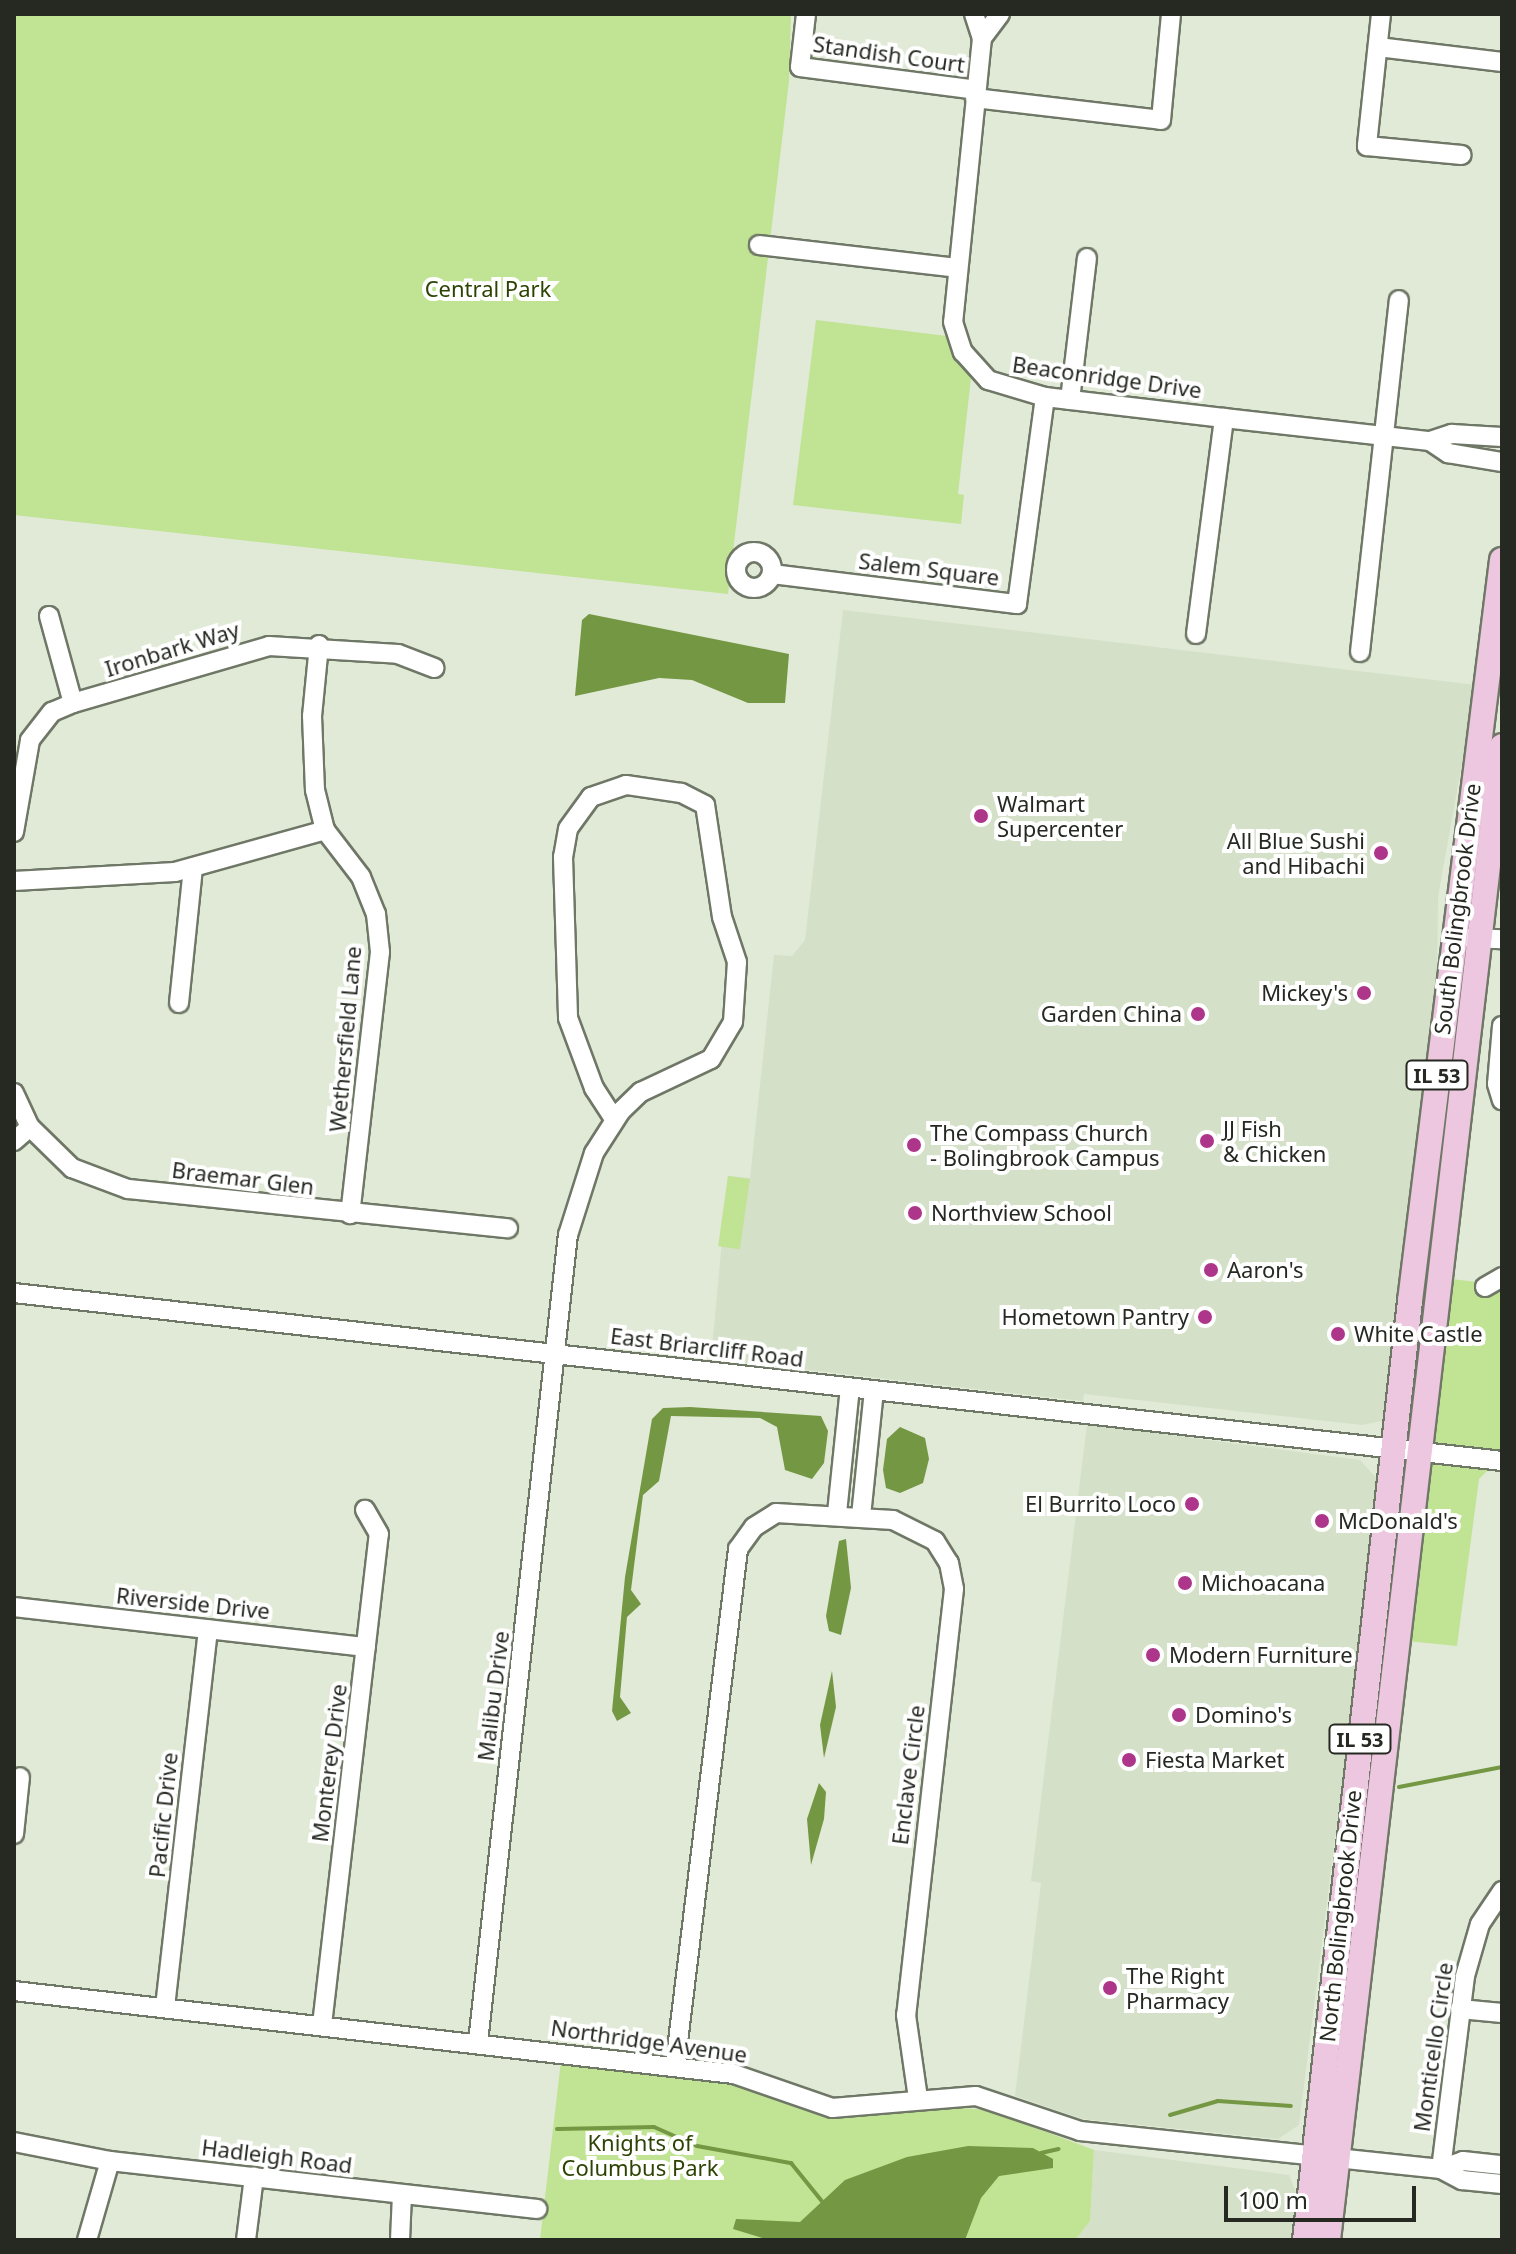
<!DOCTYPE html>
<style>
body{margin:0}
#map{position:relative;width:1516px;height:2254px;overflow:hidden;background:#e1ead7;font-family:"Noto Sans",sans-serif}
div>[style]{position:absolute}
.built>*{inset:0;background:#d4e0c7}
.green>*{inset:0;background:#c0e394;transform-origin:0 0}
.water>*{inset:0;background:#749743}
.stream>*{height:4px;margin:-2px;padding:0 2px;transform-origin:2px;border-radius:2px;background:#749743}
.roads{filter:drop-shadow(2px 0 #6f7766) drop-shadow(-2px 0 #6f7766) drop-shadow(0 2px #6f7766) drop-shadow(0 -2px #6f7766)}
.minor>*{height:18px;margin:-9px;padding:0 9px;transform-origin:9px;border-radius:9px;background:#fff}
.minor>.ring{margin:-9px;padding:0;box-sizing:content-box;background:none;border:18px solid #fff;border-radius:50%}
.major>*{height:24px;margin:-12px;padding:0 12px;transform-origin:12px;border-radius:12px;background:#edc6df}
.dots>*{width:22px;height:22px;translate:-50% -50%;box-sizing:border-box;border:4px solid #fff;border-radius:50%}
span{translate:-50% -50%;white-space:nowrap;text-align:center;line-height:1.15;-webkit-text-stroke:8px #fff;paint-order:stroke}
.shield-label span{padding:2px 6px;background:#fff;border:2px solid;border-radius:6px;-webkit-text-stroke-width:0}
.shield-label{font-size:20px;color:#262922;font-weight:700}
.street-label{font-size:22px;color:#262922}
.park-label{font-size:22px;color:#2d4303}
.poi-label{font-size:22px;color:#262922}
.left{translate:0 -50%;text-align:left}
.right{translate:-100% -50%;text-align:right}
.frame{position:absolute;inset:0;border:16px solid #262922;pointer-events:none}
.scale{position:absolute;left:1224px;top:2186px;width:192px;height:36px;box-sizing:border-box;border:4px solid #262922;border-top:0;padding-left:10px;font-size:24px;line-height:28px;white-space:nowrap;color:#262922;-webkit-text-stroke:6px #fff;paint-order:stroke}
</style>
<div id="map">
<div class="built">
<i style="clip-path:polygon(843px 610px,1476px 685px,1438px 897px,1437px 984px,1389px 1409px,1381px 1421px,1362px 1425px,1084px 1394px,1083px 1401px,711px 1359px,728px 1176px,750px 1178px,774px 955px,792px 956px,805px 940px)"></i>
<i style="clip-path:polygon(1087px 1424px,1360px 1460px,1380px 1482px,1299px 2125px,1278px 2139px,1083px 2119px,1015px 2096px,1041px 1883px,1031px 1881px)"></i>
<i style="clip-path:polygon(1094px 2150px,1289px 2175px,1298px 2197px,1293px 2240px,1075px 2240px,1090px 2221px)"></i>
</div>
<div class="green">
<i style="clip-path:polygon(14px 14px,791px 14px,789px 81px,728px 594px,14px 515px)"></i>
<i style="clip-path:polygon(816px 320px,947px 336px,971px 378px,958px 494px,964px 495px,961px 524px,793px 505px)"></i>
<i style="left:728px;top:1176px;width:22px;height:71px;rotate:8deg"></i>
<i style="clip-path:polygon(1452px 1279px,1502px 1285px,1502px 1456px,1479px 1479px,1457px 1646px,1407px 1641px)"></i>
<i style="clip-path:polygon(561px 2061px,740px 2084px,837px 2116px,922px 2105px,988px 2110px,1094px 2150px,1090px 2221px,1075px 2240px,540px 2240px)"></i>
</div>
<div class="water">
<i style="clip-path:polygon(589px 614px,789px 654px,785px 703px,748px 703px,692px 680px,659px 678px,575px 696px,582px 620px)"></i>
<i style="clip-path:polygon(690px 1407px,821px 1416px,828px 1431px,824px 1463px,812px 1479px,785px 1470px,777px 1427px,760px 1418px,671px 1416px,659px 1481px,643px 1495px,631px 1590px,641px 1604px,627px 1617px,620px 1697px,631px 1713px,617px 1721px,612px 1711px,625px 1577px,652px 1419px,663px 1408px)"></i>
<i style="clip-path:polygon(900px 1427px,925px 1438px,929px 1459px,923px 1483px,900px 1493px,886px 1488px,883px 1470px,887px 1439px)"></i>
<i style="clip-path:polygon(846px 1539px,851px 1588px,841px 1635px,829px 1631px,826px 1616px,839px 1541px)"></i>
<i style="clip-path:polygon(832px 1671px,836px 1707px,824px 1758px,820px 1725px)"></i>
<i style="clip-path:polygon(819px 1783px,826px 1792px,824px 1819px,811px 1865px,807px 1819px)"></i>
<i style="clip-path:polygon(968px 2146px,1033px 2148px,1053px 2159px,1053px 2168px,999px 2176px,981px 2198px,965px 2240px,769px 2240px,733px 2229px,736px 2219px,800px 2222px,845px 2180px,907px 2157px)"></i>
</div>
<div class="stream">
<i style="left:1399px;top:1787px;width:105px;rotate:-11deg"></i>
<i style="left:1170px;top:2115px;width:50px;rotate:-16.3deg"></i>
<i style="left:1218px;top:2101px;width:73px;rotate:3.9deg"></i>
<i style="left:557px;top:2129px;width:97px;rotate:-1.2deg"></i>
<i style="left:654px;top:2127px;width:47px;rotate:23.8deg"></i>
<i style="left:697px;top:2146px;width:96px;rotate:10.3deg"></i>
<i style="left:791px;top:2163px;width:54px;rotate:51deg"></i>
<i style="left:1041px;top:2153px;width:18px;rotate:-13deg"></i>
</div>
<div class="roads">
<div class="minor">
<i style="left:806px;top:14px;width:53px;rotate:96.5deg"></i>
<i style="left:800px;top:67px;width:177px;rotate:7.4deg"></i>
<i style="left:974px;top:14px;width:25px;rotate:72deg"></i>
<i style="left:982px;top:38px;width:285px;rotate:95.8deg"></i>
<i style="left:953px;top:322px;width:32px;rotate:72deg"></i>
<i style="left:963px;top:352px;width:38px;rotate:48deg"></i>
<i style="left:988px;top:380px;width:59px;rotate:16.6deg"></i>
<i style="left:1045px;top:397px;width:180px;rotate:6.7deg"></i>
<i style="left:1224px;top:418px;width:207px;rotate:6.4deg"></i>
<i style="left:1430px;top:441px;width:23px;rotate:-18deg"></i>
<i style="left:1452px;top:434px;width:50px;rotate:3.4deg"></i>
<i style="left:1381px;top:14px;width:133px;rotate:96.1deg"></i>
<i style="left:1367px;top:146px;width:95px;rotate:5.4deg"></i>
<i style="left:982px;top:38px;width:30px;rotate:-53deg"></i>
<i style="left:1378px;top:47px;width:125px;rotate:6.9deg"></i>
<i style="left:975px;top:98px;width:187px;rotate:6.7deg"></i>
<i style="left:1161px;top:120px;width:106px;rotate:-84.6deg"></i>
<i style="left:759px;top:245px;width:199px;rotate:6.6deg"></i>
<i style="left:1070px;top:400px;width:143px;rotate:-83.2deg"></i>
<i style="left:1430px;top:441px;width:22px;rotate:34deg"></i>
<i style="left:1448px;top:453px;width:55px;rotate:9.5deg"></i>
<i class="ring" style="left:736px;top:552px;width:18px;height:18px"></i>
<i style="left:772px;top:574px;width:247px;rotate:7deg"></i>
<i style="left:1017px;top:604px;width:209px;rotate:-82.3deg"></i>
<i style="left:49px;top:616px;width:90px;rotate:74.6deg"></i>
<i style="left:1196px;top:634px;width:218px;rotate:-82.6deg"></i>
<i style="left:319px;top:645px;width:71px;rotate:95.6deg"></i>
<i style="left:312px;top:716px;width:74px;rotate:87.7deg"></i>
<i style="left:315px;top:790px;width:41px;rotate:76deg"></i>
<i style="left:325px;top:830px;width:59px;rotate:52.5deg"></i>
<i style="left:361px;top:877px;width:40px;rotate:68deg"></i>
<i style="left:376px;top:914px;width:38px;rotate:84deg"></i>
<i style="left:380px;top:952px;width:264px;rotate:96.5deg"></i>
<i style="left:1360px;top:652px;width:354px;rotate:-83.7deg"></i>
<i style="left:14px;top:832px;width:93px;rotate:-80.1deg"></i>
<i style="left:30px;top:740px;width:36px;rotate:-52deg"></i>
<i style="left:52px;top:712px;width:23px;rotate:-23deg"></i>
<i style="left:73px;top:703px;width:204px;rotate:-16.2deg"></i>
<i style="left:269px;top:646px;width:129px;rotate:3.5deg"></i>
<i style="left:398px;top:654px;width:39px;rotate:21deg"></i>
<i style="left:14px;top:881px;width:161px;rotate:-3.2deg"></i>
<i style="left:175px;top:872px;width:156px;rotate:-15.6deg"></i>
<i style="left:1469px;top:938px;width:33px;rotate:2deg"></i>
<i style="left:179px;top:1003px;width:136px;rotate:-84.1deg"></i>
<i style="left:1502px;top:1026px;width:58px;rotate:94.9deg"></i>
<i style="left:1497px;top:1084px;width:17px;rotate:73deg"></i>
<i style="left:14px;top:1093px;width:38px;rotate:65deg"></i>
<i style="left:30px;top:1127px;width:59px;rotate:44.3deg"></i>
<i style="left:72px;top:1168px;width:60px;rotate:20.6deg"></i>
<i style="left:128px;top:1189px;width:382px;rotate:5.9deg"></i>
<i style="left:14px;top:1141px;width:21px;rotate:-41deg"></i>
<i style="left:1485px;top:1287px;width:20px;rotate:-30deg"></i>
<i style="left:14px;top:1293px;width:1497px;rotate:6.44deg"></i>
<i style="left:837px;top:1513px;width:126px;rotate:-84.1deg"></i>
<i style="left:861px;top:1516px;width:126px;rotate:-84.1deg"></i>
<i style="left:14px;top:1607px;width:354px;rotate:6.5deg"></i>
<i style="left:14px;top:1834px;width:57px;rotate:-84deg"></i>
<i style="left:14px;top:1991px;width:725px;rotate:6.58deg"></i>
<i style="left:734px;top:2074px;width:104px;rotate:19.1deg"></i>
<i style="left:832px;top:2108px;width:144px;rotate:-4.8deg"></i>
<i style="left:976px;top:2096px;width:110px;rotate:18.6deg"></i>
<i style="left:1080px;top:2131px;width:363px;rotate:6deg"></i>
<i style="left:1441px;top:2169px;width:24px;rotate:28deg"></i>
<i style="left:1462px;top:2180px;width:40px;rotate:5.7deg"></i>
<i style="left:165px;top:2007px;width:380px;rotate:-83.5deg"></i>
<i style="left:1460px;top:2009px;width:42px;rotate:5.4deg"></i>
<i style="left:322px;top:2025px;width:494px;rotate:-83.4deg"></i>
<i style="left:379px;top:1534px;width:28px;rotate:-120deg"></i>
<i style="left:478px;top:2042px;width:812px;rotate:-83.64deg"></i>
<i style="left:568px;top:1235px;width:86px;rotate:-72.4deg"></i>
<i style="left:594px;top:1153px;width:50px;rotate:-57.3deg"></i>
<i style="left:621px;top:1111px;width:28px;rotate:-44deg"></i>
<i style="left:641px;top:1092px;width:77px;rotate:-25.2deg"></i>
<i style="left:711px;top:1059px;width:43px;rotate:-59.3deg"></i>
<i style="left:733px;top:1022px;width:60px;rotate:-86.2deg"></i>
<i style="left:737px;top:962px;width:47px;rotate:-108.4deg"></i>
<i style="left:722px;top:917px;width:113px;rotate:-98.6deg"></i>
<i style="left:705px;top:805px;width:27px;rotate:-153deg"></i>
<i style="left:681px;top:793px;width:56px;rotate:-171.7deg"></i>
<i style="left:626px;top:785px;width:37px;rotate:161deg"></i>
<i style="left:591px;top:797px;width:39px;rotate:126deg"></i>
<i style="left:568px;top:829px;width:28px;rotate:100deg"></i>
<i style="left:563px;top:857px;width:161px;rotate:88.2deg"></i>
<i style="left:568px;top:1018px;width:75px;rotate:69.6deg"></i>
<i style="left:594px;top:1088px;width:38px;rotate:57deg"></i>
<i style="left:675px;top:2066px;width:521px;rotate:-83.05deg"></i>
<i style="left:738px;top:1549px;width:27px;rotate:-54deg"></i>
<i style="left:754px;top:1527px;width:26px;rotate:-32deg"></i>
<i style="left:776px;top:1513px;width:117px;rotate:3.4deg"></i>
<i style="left:893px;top:1520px;width:47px;rotate:26.6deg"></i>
<i style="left:935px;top:1541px;width:26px;rotate:58deg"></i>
<i style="left:949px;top:1563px;width:26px;rotate:79deg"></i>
<i style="left:954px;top:1589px;width:429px;rotate:96.4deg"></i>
<i style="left:906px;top:2015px;width:84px;rotate:81.8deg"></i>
<i style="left:14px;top:2142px;width:98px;rotate:11.2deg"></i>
<i style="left:110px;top:2161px;width:430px;rotate:6.4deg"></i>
<i style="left:1441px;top:2169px;width:194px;rotate:-82.9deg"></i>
<i style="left:1465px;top:1976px;width:54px;rotate:-73.9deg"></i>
<i style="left:1480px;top:1924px;width:40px;rotate:-56deg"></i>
<i style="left:1441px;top:2169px;width:23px;rotate:-20deg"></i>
<i style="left:1463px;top:2161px;width:39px;rotate:6deg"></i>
<i style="left:87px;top:2240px;width:82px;rotate:-73.8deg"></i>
<i style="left:246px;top:2240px;width:64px;rotate:-82.8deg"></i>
<i style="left:400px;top:2240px;width:45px;rotate:-87.5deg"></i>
</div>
<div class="major">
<i style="left:1305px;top:2240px;width:945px;rotate:-83.62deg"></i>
<i style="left:1410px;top:1301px;width:747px;rotate:-82.92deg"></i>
<i style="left:1328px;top:2240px;width:1504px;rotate:-83.36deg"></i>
</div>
</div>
<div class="dots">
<i style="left:981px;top:816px;background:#ad358a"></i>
<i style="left:1381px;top:853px;background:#ad358a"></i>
<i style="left:1364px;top:993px;background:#ad358a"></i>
<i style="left:1198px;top:1014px;background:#ad358a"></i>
<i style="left:1207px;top:1141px;background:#ad358a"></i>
<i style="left:914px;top:1145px;background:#ad358a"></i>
<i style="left:915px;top:1213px;background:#ad358a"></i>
<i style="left:1211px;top:1270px;background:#ad358a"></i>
<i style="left:1205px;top:1317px;background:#ad358a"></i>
<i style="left:1338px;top:1334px;background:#ad358a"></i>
<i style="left:1192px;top:1504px;background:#ad358a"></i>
<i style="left:1322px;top:1521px;background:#ad358a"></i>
<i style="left:1185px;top:1583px;background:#ad358a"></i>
<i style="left:1153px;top:1655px;background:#ad358a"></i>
<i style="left:1179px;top:1715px;background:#ad358a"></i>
<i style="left:1129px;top:1760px;background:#ad358a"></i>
<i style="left:1110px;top:1988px;background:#ad358a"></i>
</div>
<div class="shield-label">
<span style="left:1437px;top:1075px">IL 53</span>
<span style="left:1360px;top:1739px">IL 53</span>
</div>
<div class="street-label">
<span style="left:889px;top:54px;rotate:8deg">Standish Court</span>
<span style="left:1107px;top:377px;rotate:8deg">Beaconridge Drive</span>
<span style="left:929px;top:569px;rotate:7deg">Salem Square</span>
<span style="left:172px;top:649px;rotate:-17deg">Ironbark Way</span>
<span style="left:1457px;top:909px;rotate:-83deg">South Bolingbrook Drive</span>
<span style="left:345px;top:1039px;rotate:-85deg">Wethersfield Lane</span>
<span style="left:243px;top:1178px;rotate:7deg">Braemar Glen</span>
<span style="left:707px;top:1347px;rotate:7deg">East Briarcliff Road</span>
<span style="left:193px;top:1603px;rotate:6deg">Riverside Drive</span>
<span style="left:493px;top:1696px;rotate:-83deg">Malibu Drive</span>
<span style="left:329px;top:1763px;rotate:-83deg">Monterey Drive</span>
<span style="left:908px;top:1775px;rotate:-83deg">Enclave Circle</span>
<span style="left:163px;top:1815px;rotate:-84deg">Pacific Drive</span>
<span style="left:1340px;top:1916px;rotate:-84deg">North Bolingbrook Drive</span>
<span style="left:649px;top:2041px;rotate:8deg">Northridge Avenue</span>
<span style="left:1433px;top:2047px;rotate:-82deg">Monticello Circle</span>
<span style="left:277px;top:2156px;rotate:7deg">Hadleigh Road</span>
</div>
<div class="park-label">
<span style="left:488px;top:289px">Central Park</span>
<span style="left:640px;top:2155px">Knights of<br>Columbus Park</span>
</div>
<div class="poi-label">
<span class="left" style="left:997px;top:816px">Walmart<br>Supercenter</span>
<span class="right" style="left:1365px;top:853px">All Blue Sushi<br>and Hibachi</span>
<span class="right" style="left:1348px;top:993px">Mickey's</span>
<span class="right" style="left:1182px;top:1014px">Garden China</span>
<span class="left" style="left:1223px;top:1141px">JJ Fish<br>&amp; Chicken</span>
<span class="left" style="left:930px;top:1145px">The Compass Church<br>- Bolingbrook Campus</span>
<span class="left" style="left:931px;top:1213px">Northview School</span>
<span class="left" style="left:1227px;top:1270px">Aaron's</span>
<span class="right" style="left:1189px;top:1317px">Hometown Pantry</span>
<span class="left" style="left:1354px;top:1334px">White Castle</span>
<span class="right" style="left:1176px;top:1504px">El Burrito Loco</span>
<span class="left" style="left:1338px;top:1521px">McDonald's</span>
<span class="left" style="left:1201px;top:1583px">Michoacana</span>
<span class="left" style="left:1169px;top:1655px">Modern Furniture</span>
<span class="left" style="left:1195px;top:1715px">Domino's</span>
<span class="left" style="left:1145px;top:1760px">Fiesta Market</span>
<span class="left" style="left:1126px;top:1988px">The Right<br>Pharmacy</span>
</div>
<div class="frame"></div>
<div class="scale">100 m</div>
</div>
